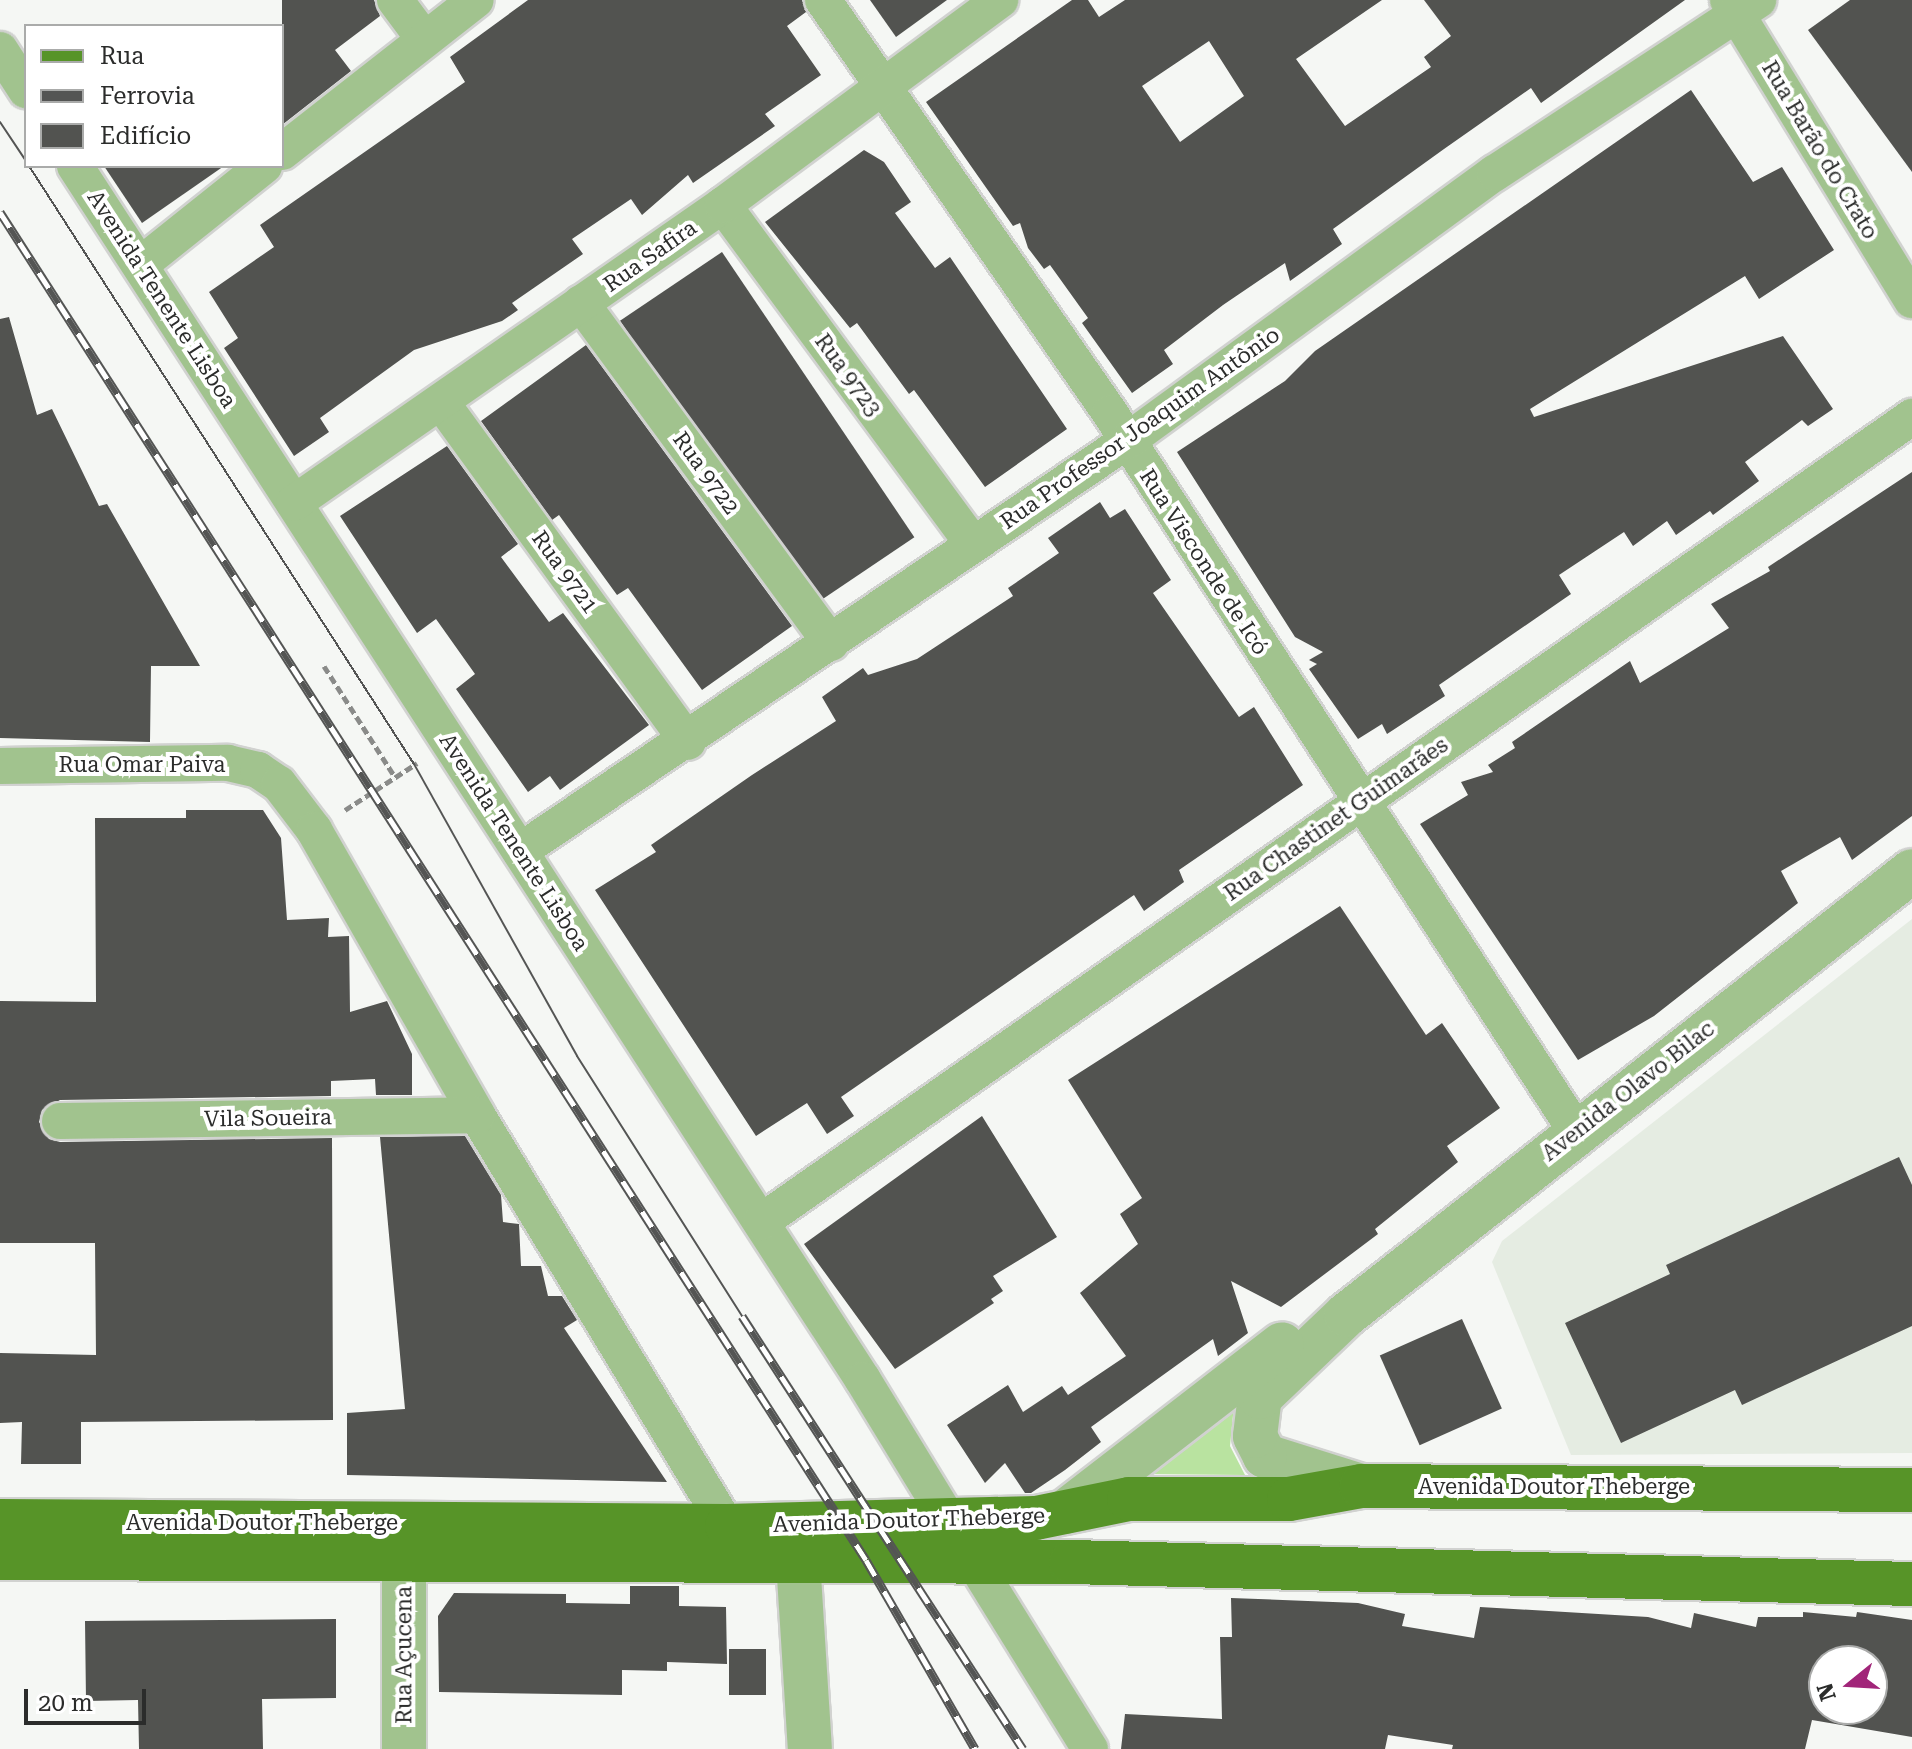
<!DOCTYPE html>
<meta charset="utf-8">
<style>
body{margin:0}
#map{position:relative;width:1912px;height:1749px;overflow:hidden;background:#f5f7f4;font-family:"Roboto Serif",serif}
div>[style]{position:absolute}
.built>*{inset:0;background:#e5ece2}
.green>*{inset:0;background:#b9e3a0}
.building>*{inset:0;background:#525350;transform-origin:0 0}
.path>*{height:5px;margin-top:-2.5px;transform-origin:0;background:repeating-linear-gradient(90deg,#8a8b89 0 8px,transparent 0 12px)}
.roads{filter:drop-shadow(2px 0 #d1d2d0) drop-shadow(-2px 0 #d1d2d0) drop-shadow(0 2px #d1d2d0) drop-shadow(0 -2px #d1d2d0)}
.minor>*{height:36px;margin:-18px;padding:0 18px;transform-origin:18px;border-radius:18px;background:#a1c38e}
.tertiary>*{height:44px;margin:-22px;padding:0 22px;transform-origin:22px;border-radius:22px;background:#a1c38e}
.primary>*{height:44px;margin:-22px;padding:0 22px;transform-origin:22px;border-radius:22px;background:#579428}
.tram>*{height:2px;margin:-1px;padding:0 1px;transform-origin:1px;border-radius:1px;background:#545554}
.rail>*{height:9px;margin-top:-4.5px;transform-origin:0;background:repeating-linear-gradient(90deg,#fff 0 18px,#545554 0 36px);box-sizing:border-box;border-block:2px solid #545554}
span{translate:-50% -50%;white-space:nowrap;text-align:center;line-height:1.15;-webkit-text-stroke:8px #fff;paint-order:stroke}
.street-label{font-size:22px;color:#2b2c2b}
.legend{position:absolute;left:24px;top:24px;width:260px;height:144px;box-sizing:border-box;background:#fff;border:2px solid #aaabaa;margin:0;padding:10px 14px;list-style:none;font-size:24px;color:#2b2c2b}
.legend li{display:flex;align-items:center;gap:16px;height:40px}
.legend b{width:40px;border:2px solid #aaabaa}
.north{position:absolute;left:1808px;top:1645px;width:80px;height:80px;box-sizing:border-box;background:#fff;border:2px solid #aaabaa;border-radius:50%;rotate:252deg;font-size:22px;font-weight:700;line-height:32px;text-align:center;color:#2b2c2b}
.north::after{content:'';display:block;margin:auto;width:28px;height:36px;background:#a12579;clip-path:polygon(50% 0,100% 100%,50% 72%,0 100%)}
.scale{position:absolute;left:24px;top:1689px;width:122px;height:36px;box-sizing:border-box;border:4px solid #2b2c2b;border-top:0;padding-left:10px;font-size:24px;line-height:28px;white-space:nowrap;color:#2b2c2b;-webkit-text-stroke:6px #fff;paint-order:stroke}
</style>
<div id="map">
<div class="built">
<i style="clip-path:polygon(1912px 919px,1912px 1453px,1571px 1455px,1492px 1262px,1502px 1241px)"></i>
</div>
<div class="green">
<i style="clip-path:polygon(1234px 1405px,1230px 1446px,1245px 1475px,1146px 1474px)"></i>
</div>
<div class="building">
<i style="clip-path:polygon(282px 0,374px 0,380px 16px,335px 50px,351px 71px,282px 125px)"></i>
<i style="clip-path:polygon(528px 0,802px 0,806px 12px,787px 26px,821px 75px,765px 114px,775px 126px,693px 183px,688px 175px,642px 215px,631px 199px,572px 239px,583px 254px,512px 303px,518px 310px,502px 321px,414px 350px,320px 418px,329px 432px,294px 456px,224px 348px,238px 338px,209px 292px,274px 247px,260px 225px,465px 82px,450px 57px)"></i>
<i style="clip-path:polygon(870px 0,947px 0,896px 37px)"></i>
<i style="clip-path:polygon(evenodd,1072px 0,1088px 0,1099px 17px,1125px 0,1382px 0,1296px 59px,1345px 126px,1431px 67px,1424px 57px,1451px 36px,1424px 0,1685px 0,1541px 103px,1531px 88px,1444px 149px,1333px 229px,1342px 244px,1290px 281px,1285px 263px,1223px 305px,1164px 350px,1173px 364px,1132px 393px,1082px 323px,1088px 318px,1050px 265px,1044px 269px,1028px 248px,1020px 223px,1013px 226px,926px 102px,1072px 0,1209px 41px,1244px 96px,1180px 142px,1142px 86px,1209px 41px)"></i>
<i style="clip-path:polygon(1850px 0,1912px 0,1912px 172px,1808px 30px)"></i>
<i style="clip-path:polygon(1691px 90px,1753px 182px,1782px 167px,1834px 250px,1759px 299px,1745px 276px,1530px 409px,1534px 417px,1783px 336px,1833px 409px,1808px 426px,1802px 420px,1745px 462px,1759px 481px,1713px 515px,1710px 511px,1676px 535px,1667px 521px,1633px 546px,1624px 532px,1559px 575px,1571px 594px,1439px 685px,1445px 696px,1387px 734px,1382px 724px,1358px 739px,1309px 669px,1317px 664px,1309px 660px,1323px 652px,1295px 637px,1177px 452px,1285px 381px,1315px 351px)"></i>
<i style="clip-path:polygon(864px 150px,884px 162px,911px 202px,895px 213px,935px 268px,950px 257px,1067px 429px,985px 487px,914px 390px,909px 394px,857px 323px,850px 328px,765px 222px)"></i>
<i style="clip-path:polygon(104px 166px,224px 166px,142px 223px)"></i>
<i style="left:722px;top:252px;width:344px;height:123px;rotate:56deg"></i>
<i style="clip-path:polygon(9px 317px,37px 415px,52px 409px,99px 506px,107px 504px,200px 666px,151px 666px,150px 742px,0 738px,0 319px)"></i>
<i style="clip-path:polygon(586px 345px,792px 626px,702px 690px,628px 588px,617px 595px,559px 515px,552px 520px,481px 421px)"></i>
<i style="clip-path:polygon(447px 446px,518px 544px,501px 557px,549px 622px,563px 613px,649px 725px,560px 790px,550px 776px,528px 792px,456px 689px,475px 674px,436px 619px,417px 633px,340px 516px)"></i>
<i style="clip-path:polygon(1912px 472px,1912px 816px,1852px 860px,1840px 837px,1781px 871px,1798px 903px,1654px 1016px,1578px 1060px,1420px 824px,1468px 795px,1461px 782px,1493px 772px,1488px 765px,1515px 748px,1512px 742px,1630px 661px,1640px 683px,1729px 628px,1711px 604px,1770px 571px,1768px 567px)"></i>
<i style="clip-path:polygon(1100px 502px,1110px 518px,1125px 509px,1171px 580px,1153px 593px,1239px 717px,1254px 707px,1303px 785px,1179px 870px,1184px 882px,1144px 911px,1134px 895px,841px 1097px,854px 1116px,827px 1134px,807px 1103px,756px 1136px,595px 890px,656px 852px,651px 845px,752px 775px,836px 721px,822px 697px,863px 668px,868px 675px,917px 659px,1013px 596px,1008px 588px,1059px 553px,1048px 538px)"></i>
<i style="clip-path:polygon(186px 810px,263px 810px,281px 838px,287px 920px,329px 918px,328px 937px,349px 936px,350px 1012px,387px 1001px,412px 1054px,412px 1095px,376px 1095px,375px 1079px,331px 1081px,331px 1096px,60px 1100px,42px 1110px,39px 1122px,49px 1139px,60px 1142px,332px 1138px,333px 1420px,81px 1422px,81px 1464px,21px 1464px,22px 1422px,0 1423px,0 1353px,96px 1355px,95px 1243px,0 1243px,0 1001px,96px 1002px,95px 818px,186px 818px)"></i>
<i style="clip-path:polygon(1340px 906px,1426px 1035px,1442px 1023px,1500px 1108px,1447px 1146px,1458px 1162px,1375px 1229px,1378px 1234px,1281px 1307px,1231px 1281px,1248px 1333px,1218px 1356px,1213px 1339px,1091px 1427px,1101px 1442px,1065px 1470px,1031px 1493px,1025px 1493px,1005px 1463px,985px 1483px,947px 1425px,1008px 1385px,1023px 1412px,1062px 1386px,1068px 1395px,1126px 1356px,1080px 1293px,1138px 1244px,1120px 1214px,1142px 1198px,1068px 1080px)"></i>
<i style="clip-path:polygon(982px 1116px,1057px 1237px,993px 1276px,1003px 1291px,991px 1299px,994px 1303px,895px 1369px,804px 1244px)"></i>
<i style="clip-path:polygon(465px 1136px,501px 1195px,503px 1222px,519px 1224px,521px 1266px,541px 1266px,548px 1296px,562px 1296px,577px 1320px,564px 1328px,667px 1482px,347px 1475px,347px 1413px,405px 1409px,380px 1137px)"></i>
<i style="clip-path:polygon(1899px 1157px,1912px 1185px,1912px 1326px,1742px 1405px,1735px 1390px,1621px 1443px,1565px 1323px,1670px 1274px,1666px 1265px)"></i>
<i style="left:1462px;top:1319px;width:98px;height:90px;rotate:66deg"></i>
<i style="clip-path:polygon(630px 1586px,679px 1586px,679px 1606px,726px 1607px,727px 1664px,667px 1662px,667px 1671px,622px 1670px,622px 1695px,439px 1692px,438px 1616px,454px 1593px,566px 1594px,566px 1603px,630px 1604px)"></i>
<i style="clip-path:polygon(evenodd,1231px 1598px,1358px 1603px,1405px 1614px,1402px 1626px,1474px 1638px,1480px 1607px,1648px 1617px,1691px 1628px,1694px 1613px,1756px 1627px,1758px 1617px,1803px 1617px,1803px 1612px,1856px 1617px,1857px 1612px,1912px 1620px,1912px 1737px,1812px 1720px,1805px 1749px,1452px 1749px,1453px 1745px,1388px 1735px,1385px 1749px,1121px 1749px,1125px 1714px,1222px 1719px,1220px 1637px,1232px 1637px,1231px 1598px,1824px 1661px,1872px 1661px,1872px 1709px,1824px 1709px,1824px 1661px)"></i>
<i style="clip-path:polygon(336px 1619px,336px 1698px,262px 1699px,263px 1749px,139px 1749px,138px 1700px,86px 1701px,85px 1621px)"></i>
<i style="left:729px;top:1649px;width:37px;height:46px"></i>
</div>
<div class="path">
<i style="left:324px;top:666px;width:132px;rotate:57.4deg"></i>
<i style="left:345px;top:810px;width:86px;rotate:-33.1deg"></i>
</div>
<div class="roads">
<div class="minor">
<i style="left:395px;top:0;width:49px;rotate:53.4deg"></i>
<i style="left:823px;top:0;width:503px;rotate:55.2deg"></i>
<i style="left:1110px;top:413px;width:856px;rotate:57.02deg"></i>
<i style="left:1728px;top:0;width:352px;rotate:58.5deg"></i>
<i style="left:0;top:50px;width:48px;rotate:57deg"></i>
<i style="left:282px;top:152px;width:246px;rotate:-38.1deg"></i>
<i style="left:75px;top:166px;width:1447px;rotate:57.01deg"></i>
<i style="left:863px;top:1380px;width:165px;rotate:58.6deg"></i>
<i style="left:723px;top:205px;width:421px;rotate:53.6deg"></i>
<i style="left:140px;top:265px;width:159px;rotate:-38.6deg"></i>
<i style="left:581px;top:303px;width:422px;rotate:53.7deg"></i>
<i style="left:441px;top:402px;width:420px;rotate:54deg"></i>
<i style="left:294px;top:503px;width:522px;rotate:-34.79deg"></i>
<i style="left:723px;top:205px;width:345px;rotate:-36.5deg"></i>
<i style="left:0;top:766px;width:228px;rotate:-0.8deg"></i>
<i style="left:228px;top:763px;width:31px;rotate:13deg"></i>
<i style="left:258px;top:770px;width:25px;rotate:34deg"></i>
<i style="left:279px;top:784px;width:58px;rotate:52.7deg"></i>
<i style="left:314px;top:830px;width:328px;rotate:60.2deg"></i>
<i style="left:477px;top:1115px;width:481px;rotate:58.7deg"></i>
<i style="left:520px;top:851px;width:732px;rotate:-34.04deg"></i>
<i style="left:1127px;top:441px;width:455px;rotate:-36.1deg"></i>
<i style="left:1495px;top:173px;width:315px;rotate:-33.3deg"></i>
<i style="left:60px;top:1121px;width:417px;rotate:-0.8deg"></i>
<i style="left:761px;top:1222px;width:1405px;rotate:-34.97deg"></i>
<i style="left:974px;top:1562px;width:220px;rotate:58.2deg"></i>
</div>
<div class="tertiary">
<i style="left:1361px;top:1486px;width:101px;rotate:-162.6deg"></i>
<i style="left:1265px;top:1456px;width:22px;rotate:-117deg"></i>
<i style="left:1255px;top:1436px;width:39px;rotate:-83deg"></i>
<i style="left:1260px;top:1397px;width:119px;rotate:-43.6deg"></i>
<i style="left:1346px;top:1315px;width:719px;rotate:-38.11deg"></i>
<i style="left:1065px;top:1512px;width:274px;rotate:-37.7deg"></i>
<i style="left:798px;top:1560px;width:189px;rotate:86.4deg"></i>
<i style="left:404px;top:1749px;width:188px;rotate:-90deg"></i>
</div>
<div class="primary">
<i style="left:0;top:1521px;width:727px;rotate:0.39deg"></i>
<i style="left:727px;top:1526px;width:309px;rotate:-1.5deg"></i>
<i style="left:1036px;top:1518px;width:95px;rotate:-11.5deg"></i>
<i style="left:1129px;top:1499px;width:160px"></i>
<i style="left:1289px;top:1499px;width:73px;rotate:-10.2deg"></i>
<i style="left:1361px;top:1486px;width:551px;rotate:0.42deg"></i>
<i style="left:0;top:1558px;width:1071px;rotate:0.21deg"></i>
<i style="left:1071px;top:1562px;width:841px;rotate:1.5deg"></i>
</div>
</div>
<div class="tram">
<i style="left:0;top:122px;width:47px;rotate:56.3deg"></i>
<i style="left:29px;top:166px;width:711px;rotate:57.23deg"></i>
<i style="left:414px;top:764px;width:334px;rotate:60.8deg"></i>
<i style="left:577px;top:1056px;width:308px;rotate:57.6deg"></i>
</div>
<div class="rail">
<i style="left:0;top:212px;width:1602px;rotate:57.28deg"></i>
<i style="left:866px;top:1560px;width:218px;rotate:60deg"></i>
<i style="left:742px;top:1316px;width:516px;rotate:57.02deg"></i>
</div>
<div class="street-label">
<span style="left:1820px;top:150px;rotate:59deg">Rua Barão do Crato</span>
<span style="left:650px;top:256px;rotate:-35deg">Rua Safira</span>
<span style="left:162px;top:299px;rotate:57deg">Avenida Tenente Lisboa</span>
<span style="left:848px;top:375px;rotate:54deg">Rua 9723</span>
<span style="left:1140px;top:428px;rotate:-35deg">Rua Professor Joaquim Antônio</span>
<span style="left:706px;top:473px;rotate:54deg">Rua 9722</span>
<span style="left:1204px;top:562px;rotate:57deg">Rua Visconde de Icó</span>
<span style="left:565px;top:572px;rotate:54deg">Rua 9721</span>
<span style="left:142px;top:765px">Rua Omar Paiva</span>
<span style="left:1336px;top:819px;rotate:-35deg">Rua Chastinet Guimarães</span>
<span style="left:514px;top:842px;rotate:57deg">Avenida Tenente Lisboa</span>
<span style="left:1628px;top:1091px;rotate:-38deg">Avenida Olavo Bilac</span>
<span style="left:268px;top:1118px;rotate:-1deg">Vila Soueira</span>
<span style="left:1554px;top:1487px">Avenida Doutor Theberge</span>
<span style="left:909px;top:1520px;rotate:-2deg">Avenida Doutor Theberge</span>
<span style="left:262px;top:1523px">Avenida Doutor Theberge</span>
<span style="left:404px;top:1655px;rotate:-90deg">Rua Açucena</span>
</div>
<ul class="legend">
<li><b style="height:10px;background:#579428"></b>Rua</li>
<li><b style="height:10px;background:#545554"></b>Ferrovia</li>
<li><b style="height:22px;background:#525350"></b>Edifício</li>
</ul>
<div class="north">N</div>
<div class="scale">20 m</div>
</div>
